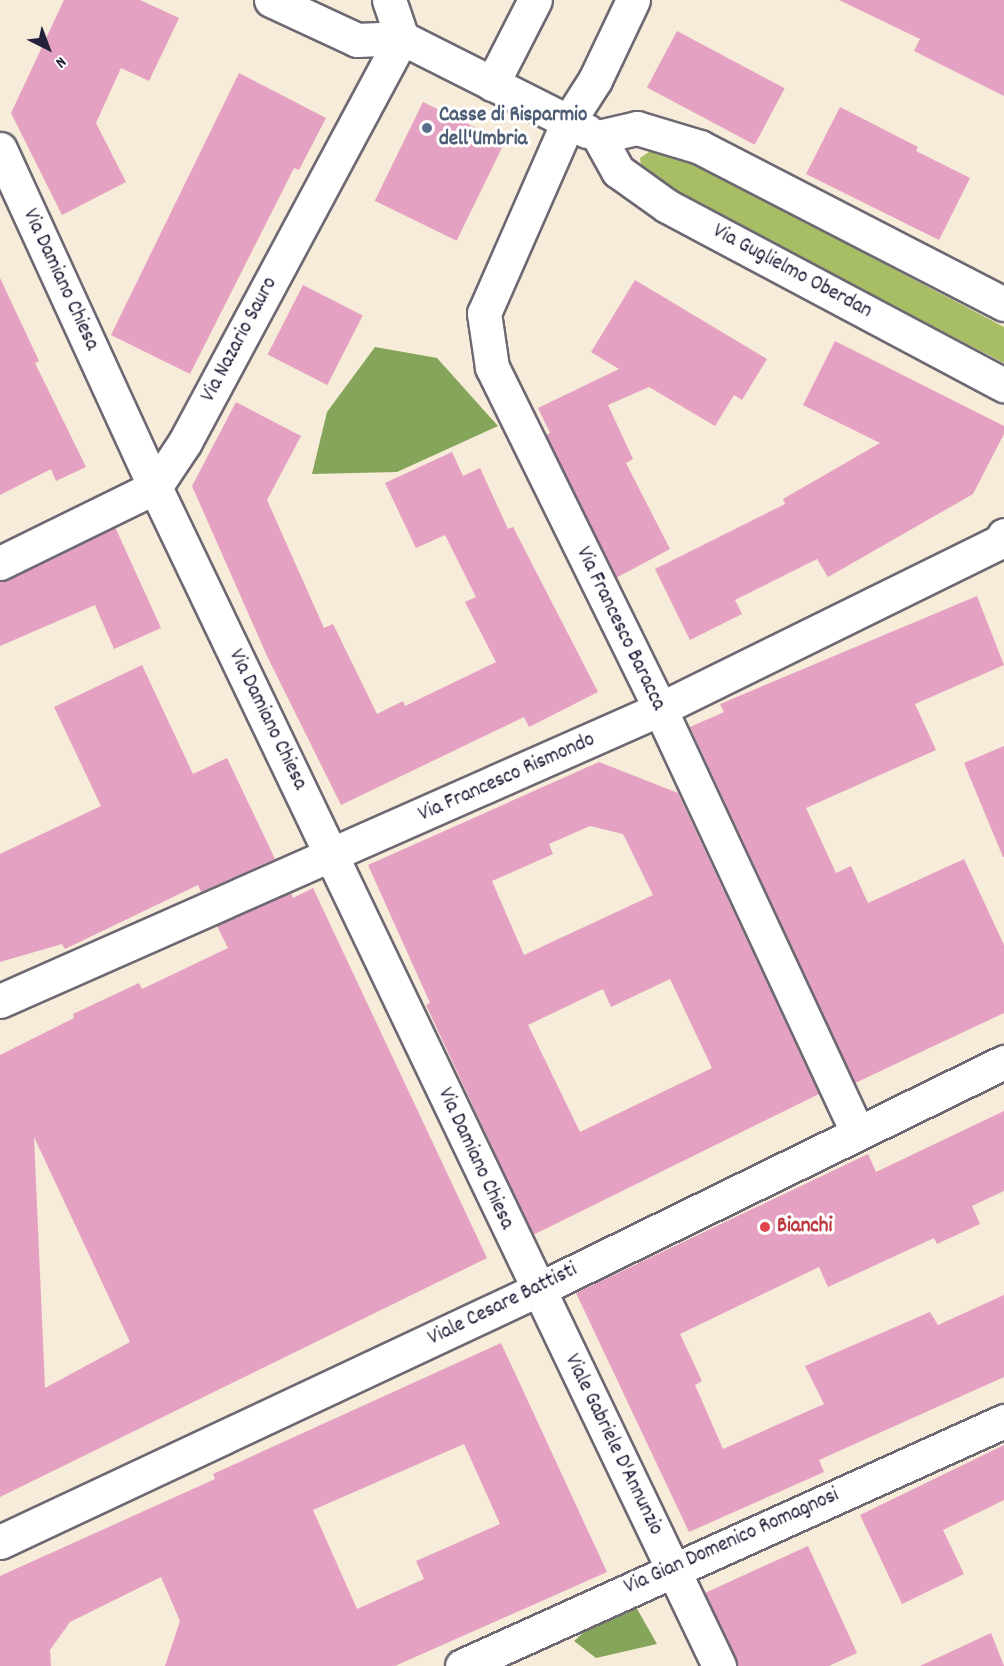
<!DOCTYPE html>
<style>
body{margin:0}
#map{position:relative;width:1004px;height:1666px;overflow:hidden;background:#f7ebd9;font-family:Dekko,sans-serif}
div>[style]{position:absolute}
.green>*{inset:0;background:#a7be64}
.forest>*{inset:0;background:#85a55a}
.building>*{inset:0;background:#e5a1c1;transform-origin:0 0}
.roads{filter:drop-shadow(2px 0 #6d6872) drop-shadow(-2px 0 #6d6872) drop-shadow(0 2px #6d6872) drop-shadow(0 -2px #6d6872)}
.minor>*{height:33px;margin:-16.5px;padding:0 16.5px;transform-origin:16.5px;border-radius:16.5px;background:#fff}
.dots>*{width:16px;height:16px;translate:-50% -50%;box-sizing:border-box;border:3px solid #fff;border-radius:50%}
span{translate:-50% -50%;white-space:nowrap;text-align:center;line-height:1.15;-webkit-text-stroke:6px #fff;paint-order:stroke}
.service-label{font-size:21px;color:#4e5e75;font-weight:700}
.left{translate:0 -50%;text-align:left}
.street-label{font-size:21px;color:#22223b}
.health-label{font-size:21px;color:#be3a42;font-weight:700}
.north{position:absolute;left:18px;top:18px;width:60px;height:60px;-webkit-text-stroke:4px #fff;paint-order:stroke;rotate:138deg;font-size:16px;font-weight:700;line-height:24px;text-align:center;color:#22223b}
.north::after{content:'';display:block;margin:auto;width:21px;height:27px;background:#22223b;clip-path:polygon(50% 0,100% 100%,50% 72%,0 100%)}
</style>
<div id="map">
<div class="green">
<i style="clip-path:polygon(659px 145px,1004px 327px,1004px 363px,643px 176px,640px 158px)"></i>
</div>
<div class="forest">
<i style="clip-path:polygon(375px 347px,437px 358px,498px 426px,397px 472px,312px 474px,327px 412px)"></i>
<i style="clip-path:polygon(628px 1593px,657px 1644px,596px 1658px,574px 1641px)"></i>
</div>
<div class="building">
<i style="clip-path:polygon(64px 0,140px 0,179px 18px,149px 81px,121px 68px,96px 123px,126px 182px,62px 215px,11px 113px)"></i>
<i style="clip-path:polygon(839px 0,1004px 0,1004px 96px,914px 51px,920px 39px)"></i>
<i style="left:677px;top:31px;width:122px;height:64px;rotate:28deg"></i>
<i style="clip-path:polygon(239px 73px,326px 118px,299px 170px,294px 168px,190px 374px,111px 335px)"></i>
<i style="left:423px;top:102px;width:91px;height:110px;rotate:26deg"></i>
<i style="clip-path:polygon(840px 107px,918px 147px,916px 151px,970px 178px,939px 240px,806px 174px)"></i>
<i style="clip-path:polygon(0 278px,39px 361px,35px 363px,86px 467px,56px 481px,51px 469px,0 495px)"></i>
<i style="clip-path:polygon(635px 280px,767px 359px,742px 400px,734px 395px,715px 426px,649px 387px,608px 405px,633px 459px,626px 463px,670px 549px,616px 578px,546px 435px,550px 433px,538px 408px,619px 369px,591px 352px)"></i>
<i style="left:303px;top:285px;width:67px;height:78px;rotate:27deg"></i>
<i style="clip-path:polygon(835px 341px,1004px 426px,1004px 434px,973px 494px,828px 577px,817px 559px,735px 600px,742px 614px,690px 640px,655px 569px,785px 504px,783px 499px,880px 443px,803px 405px)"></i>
<i style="clip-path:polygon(236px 402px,301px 436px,267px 500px,324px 628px,333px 624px,377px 714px,403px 701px,405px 706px,496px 662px,465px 602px,476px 597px,445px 535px,416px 548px,385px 483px,452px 452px,463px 476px,480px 468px,508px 529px,513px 527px,598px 692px,529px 727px,524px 717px,341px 805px,267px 656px,192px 486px)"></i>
<i style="clip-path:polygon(115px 527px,161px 628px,114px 649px,95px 605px,0 646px,0 582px)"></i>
<i style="clip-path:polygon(977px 596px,1004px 665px,915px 704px,936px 750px,806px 808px,836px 873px,851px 866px,868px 903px,964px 859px,1004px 945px,1004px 1013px,855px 1083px,690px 727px,724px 712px,720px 704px)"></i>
<i style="clip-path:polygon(142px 665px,193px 774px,227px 758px,275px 859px,201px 892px,198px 885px,65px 949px,62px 944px,0 962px,0 854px,101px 806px,54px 707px)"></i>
<i style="clip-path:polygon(1004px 746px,1004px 857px,1003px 857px,964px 763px)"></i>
<i style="clip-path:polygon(evenodd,599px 762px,678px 793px,819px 1094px,533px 1235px,426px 1005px,430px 1003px,368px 865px,599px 762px,590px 826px,623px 834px,653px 895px,524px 955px,492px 881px,553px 854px,549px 844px,590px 826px,599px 762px,670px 979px,712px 1068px,580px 1132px,528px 1025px,603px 989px,611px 1007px,670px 979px)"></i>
<i style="clip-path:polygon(evenodd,313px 888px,487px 1258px,0 1497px,0 1055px,74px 1018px,73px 1014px,139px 983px,142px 989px,228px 948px,217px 926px,291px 893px,293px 898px,313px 888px,34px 1137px,130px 1342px,45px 1388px,34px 1137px)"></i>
<i style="clip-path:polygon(1004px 1111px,1004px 1191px,972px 1206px,980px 1224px,937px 1244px,934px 1238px,828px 1287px,819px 1267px,680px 1334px,702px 1381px,695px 1385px,723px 1449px,824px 1404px,805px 1366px,930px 1312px,938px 1325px,1004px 1295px,1004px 1377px,819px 1460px,824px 1472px,689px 1532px,576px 1293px,868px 1154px,876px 1172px)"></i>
<i style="clip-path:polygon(evenodd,501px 1343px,607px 1572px,395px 1666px,165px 1666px,180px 1621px,161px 1577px,70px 1622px,50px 1650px,51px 1666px,0 1666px,0 1576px,215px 1479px,213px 1474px,501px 1343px,464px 1444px,500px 1524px,416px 1561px,424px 1579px,357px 1609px,313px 1510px,464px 1444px)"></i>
<i style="clip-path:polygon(1004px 1445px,1004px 1500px,943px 1530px,964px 1574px,902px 1604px,860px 1515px)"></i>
<i style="clip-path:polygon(808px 1546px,857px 1653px,829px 1666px,738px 1666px,705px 1593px)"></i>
<i style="clip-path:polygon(991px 1633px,1004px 1666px,920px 1666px)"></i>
</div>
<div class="roads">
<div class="minor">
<i style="left:271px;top:0;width:95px;rotate:24.9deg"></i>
<i style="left:357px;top:40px;width:45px;rotate:-2.5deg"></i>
<i style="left:402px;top:38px;width:40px;rotate:-108.9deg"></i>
<i style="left:633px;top:0;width:89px;rotate:115.4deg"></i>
<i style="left:595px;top:80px;width:50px;rotate:122.7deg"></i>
<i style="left:568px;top:122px;width:209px;rotate:113.7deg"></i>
<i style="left:484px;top:313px;width:55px;rotate:81.6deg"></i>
<i style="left:492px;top:367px;width:381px;rotate:63.8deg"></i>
<i style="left:660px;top:709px;width:466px;rotate:65deg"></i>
<i style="left:492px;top:84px;width:94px;rotate:-62.9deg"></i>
<i style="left:0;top:149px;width:372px;rotate:65.4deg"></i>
<i style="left:155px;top:487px;width:1307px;rotate:64.43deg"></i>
<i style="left:1004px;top:304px;width:342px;rotate:-152.7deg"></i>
<i style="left:700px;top:147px;width:66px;rotate:-163.2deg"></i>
<i style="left:637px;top:128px;width:39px;rotate:167deg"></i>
<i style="left:599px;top:137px;width:39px;rotate:61deg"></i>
<i style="left:618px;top:171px;width:60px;rotate:35.5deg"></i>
<i style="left:667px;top:206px;width:382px;rotate:28deg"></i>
<i style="left:0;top:563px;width:173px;rotate:-26.1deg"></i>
<i style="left:155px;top:487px;width:54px;rotate:-56.3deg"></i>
<i style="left:185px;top:442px;width:459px;rotate:-61.8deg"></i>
<i style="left:402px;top:38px;width:207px;rotate:26.7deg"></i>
<i style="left:0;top:1001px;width:722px;rotate:-23.87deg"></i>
<i style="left:660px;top:709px;width:379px;rotate:-26.2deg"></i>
<i style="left:1000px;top:542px;width:8px;rotate:-60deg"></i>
<i style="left:0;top:1542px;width:593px;rotate:-25.14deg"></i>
<i style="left:537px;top:1290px;width:520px;rotate:-26.02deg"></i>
<i style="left:462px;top:1666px;width:595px;rotate:-24.32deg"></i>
</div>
</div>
<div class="dots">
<i style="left:427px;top:128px;background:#5c6f8a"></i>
<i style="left:765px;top:1227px;background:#e0444e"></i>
</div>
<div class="service-label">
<span class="left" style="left:439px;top:128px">Casse di Risparmio<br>dell'Umbria</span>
</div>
<div class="street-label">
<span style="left:792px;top:272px;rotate:28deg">Via Guglielmo Oberdan</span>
<span style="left:60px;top:280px;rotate:65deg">Via Damiano Chiesa</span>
<span style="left:240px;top:340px;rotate:-62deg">Via Nazario Sauro</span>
<span style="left:620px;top:629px;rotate:64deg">Via Francesco Baracca</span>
<span style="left:267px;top:720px;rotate:64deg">Via Damiano Chiesa</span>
<span style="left:507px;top:778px;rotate:-24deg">Via Francesco Rismondo</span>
<span style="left:475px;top:1159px;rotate:65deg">Via Damiano Chiesa</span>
<span style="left:503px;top:1305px;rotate:-26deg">Viale Cesare Battisti</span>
<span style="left:613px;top:1445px;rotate:64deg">Viale Gabriele D'Annunzio</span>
<span style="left:732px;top:1542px;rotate:-24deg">Via Gian Domenico Romagnosi</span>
</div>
<div class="health-label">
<span class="left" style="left:777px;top:1227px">Bianchi</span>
</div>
<div class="north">N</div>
</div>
